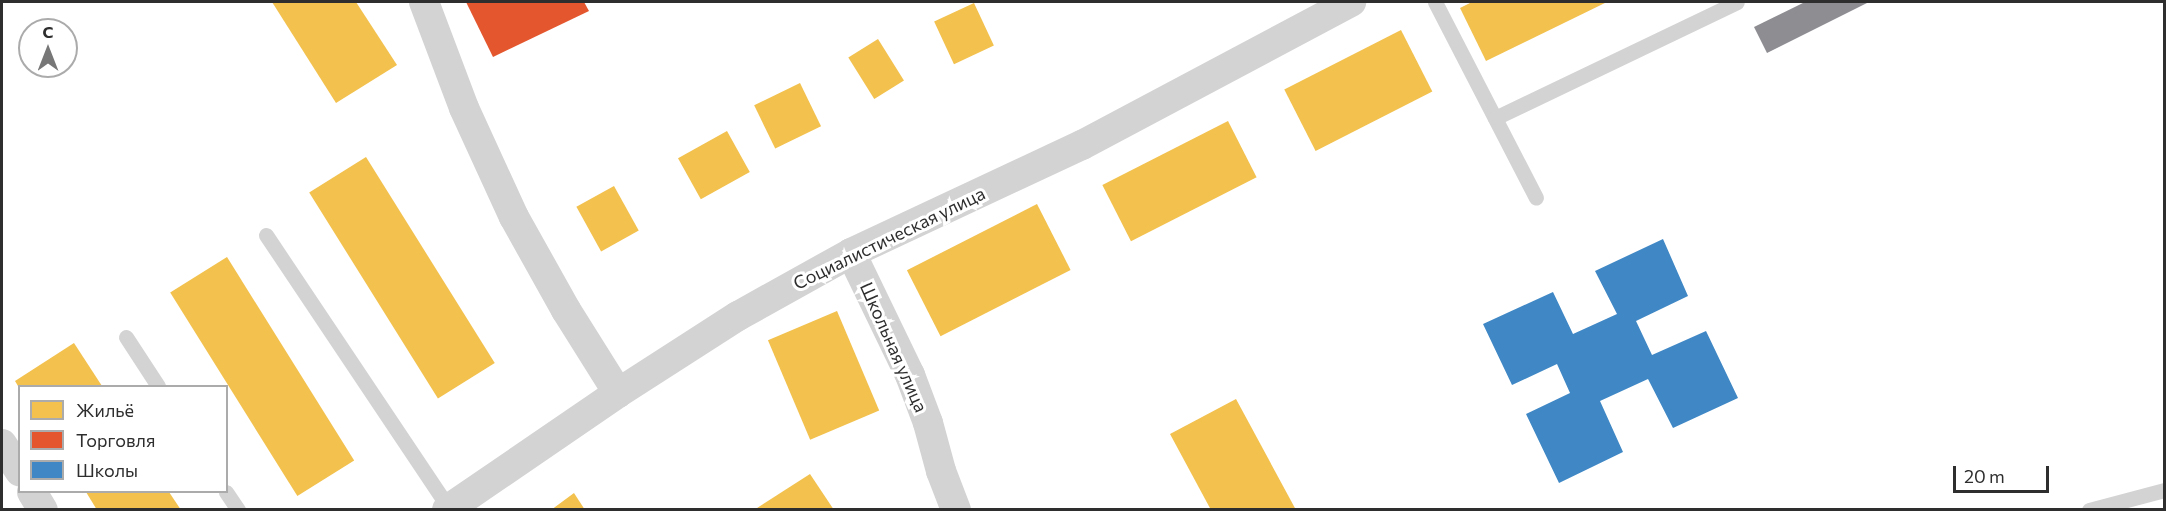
<!DOCTYPE html>
<meta charset="utf-8">
<style>
body{margin:0}
#map{position:relative;width:2166px;height:511px;overflow:hidden;background:#fff;font-family:Commissioner,sans-serif}
div>[style]{position:absolute}
.homes>*{inset:0;background:#f2c14e;transform-origin:0 0}
.shops>*{inset:0;background:#e4572e}
.schools>*{inset:0;background:#3f88c5}
.industry>*{inset:0;background:#8d8d92}
.lane>*{height:15px;margin:-7.5px;padding:0 7.5px;transform-origin:7.5px;border-radius:7.5px;background:#d3d3d3}
.street>*{height:30px;margin:-15px;padding:0 15px;transform-origin:15px;border-radius:15px;background:#d3d3d3}
span{translate:-50% -50%;white-space:nowrap;text-align:center;line-height:1.15;-webkit-text-stroke:6px #fff;paint-order:stroke}
.street-label{font-size:18px;color:#2e2e2e}
.frame{position:absolute;inset:0;border:3px solid #2e2e2e;pointer-events:none}
.legend{position:absolute;left:18px;top:385px;width:210px;height:108px;box-sizing:border-box;background:#fff;border:2px solid #ababab;margin:0;padding:8px 10px;list-style:none;font-size:18px;color:#2e2e2e}
.legend li{display:flex;align-items:center;gap:12px;height:30px}
.legend b{width:30px;border:2px solid #ababab}
.north{position:absolute;left:18px;top:18px;width:60px;height:60px;box-sizing:border-box;background:#fff;border:2px solid #ababab;border-radius:50%;rotate:0deg;font-size:16px;font-weight:700;line-height:24px;text-align:center;color:#2e2e2e}
.north::after{content:'';display:block;margin:auto;width:21px;height:27px;background:#777;clip-path:polygon(50% 0,100% 100%,50% 72%,0 100%)}
.scale{position:absolute;left:1953px;top:466px;width:96px;height:27px;box-sizing:border-box;border:3px solid #2e2e2e;border-top:0;padding-left:8px;font-size:18px;line-height:21px;white-space:nowrap;color:#2e2e2e;-webkit-text-stroke:4px #fff;paint-order:stroke}
</style>
<div id="map">
<div class="homes">
<i style="clip-path:polygon(272px 2px,356px 2px,397px 65px,336px 103px)"></i>
<i style="clip-path:polygon(1472px 2px,1607px 2px,1486px 61px,1460px 8px)"></i>
<i style="left:974px;top:3px;width:47px;height:44px;rotate:65deg"></i>
<i style="left:1401px;top:30px;width:69px;height:131px;rotate:63deg"></i>
<i style="left:878px;top:39px;width:49px;height:35px;rotate:58deg"></i>
<i style="left:800px;top:83px;width:48px;height:51px;rotate:64deg"></i>
<i style="left:1228px;top:121px;width:63px;height:141px;rotate:63deg"></i>
<i style="left:727px;top:131px;width:47px;height:56px;rotate:61deg"></i>
<i style="left:366px;top:157px;width:243px;height:67px;rotate:58deg"></i>
<i style="left:614px;top:186px;width:51px;height:43px;rotate:61deg"></i>
<i style="left:1037px;top:204px;width:74px;height:146px;rotate:63deg"></i>
<i style="left:227px;top:257px;width:240px;height:67px;rotate:58deg"></i>
<i style="left:837px;top:311px;width:108px;height:75px;rotate:67deg"></i>
<i style="clip-path:polygon(74px 343px,102px 386px,18px 386px,15px 381px)"></i>
<i style="clip-path:polygon(1236px 399px,1296px 510px,1211px 510px,1170px 434px)"></i>
<i style="clip-path:polygon(810px 474px,834px 510px,754px 510px)"></i>
<i style="clip-path:polygon(86px 492px,169px 492px,181px 510px,97px 510px)"></i>
<i style="clip-path:polygon(574px 493px,585px 510px,551px 510px)"></i>
</div>
<div class="shops">
<i style="clip-path:polygon(466px 2px,584px 2px,589px 11px,493px 57px)"></i>
</div>
<div class="schools">
<i style="clip-path:polygon(1663px 239px,1688px 296px,1636px 321px,1652px 355px,1706px 331px,1738px 398px,1673px 428px,1648px 379px,1600px 401px,1623px 452px,1559px 483px,1526px 414px,1570px 393px,1557px 364px,1512px 385px,1483px 324px,1553px 292px,1573px 334px,1617px 314px,1595px 271px)"></i>
</div>
<div class="industry">
<i style="clip-path:polygon(1805px 2px,1869px 2px,1767px 53px,1754px 27px)"></i>
</div>
<div class="lane">
<i style="left:1435px;top:2px;width:220px;rotate:62.7deg"></i>
<i style="left:1495px;top:118px;width:268px;rotate:-25.6deg"></i>
<i style="left:266px;top:235px;width:329px;rotate:56.2deg"></i>
<i style="left:126px;top:337px;width:59px;rotate:56.9deg"></i>
<i style="left:226px;top:492px;width:22px;rotate:56deg"></i>
<i style="left:2089px;top:510px;width:78px;rotate:-14.9deg"></i>
</div>
<div class="street">
<i style="left:424px;top:2px;width:113px;rotate:69.3deg"></i>
<i style="left:464px;top:108px;width:120px;rotate:65.4deg"></i>
<i style="left:514px;top:217px;width:107px;rotate:60.8deg"></i>
<i style="left:566px;top:310px;width:98px;rotate:57.9deg"></i>
<i style="left:851px;top:253px;width:136px;rotate:64.2deg"></i>
<i style="left:910px;top:375px;width:51px;rotate:69.4deg"></i>
<i style="left:928px;top:423px;width:50px;rotate:74.8deg"></i>
<i style="left:941px;top:471px;width:42px;rotate:69deg"></i>
<i style="left:2px;top:444px;width:33px;rotate:57deg"></i>
<i style="left:32px;top:492px;width:21px;rotate:59deg"></i>
<i style="left:447px;top:510px;width:207px;rotate:-34.4deg"></i>
<i style="left:618px;top:393px;width:143px;rotate:-32.7deg"></i>
<i style="left:738px;top:316px;width:129px;rotate:-29.1deg"></i>
<i style="left:851px;top:253px;width:255px;rotate:-25.1deg"></i>
<i style="left:1082px;top:145px;width:305px;rotate:-28deg"></i>
</div>
<div class="street-label">
<span style="left:889px;top:238px;rotate:-26deg">Социалистическая улица</span>
<span style="left:894px;top:347px;rotate:66deg">Школьная улица</span>
</div>
<div class="frame"></div>
<ul class="legend">
<li><b style="height:16px;background:#f2c14e"></b>Жильё</li>
<li><b style="height:16px;background:#e4572e"></b>Торговля</li>
<li><b style="height:16px;background:#3f88c5"></b>Школы</li>
</ul>
<div class="north">С</div>
<div class="scale">20 m</div>
</div>
